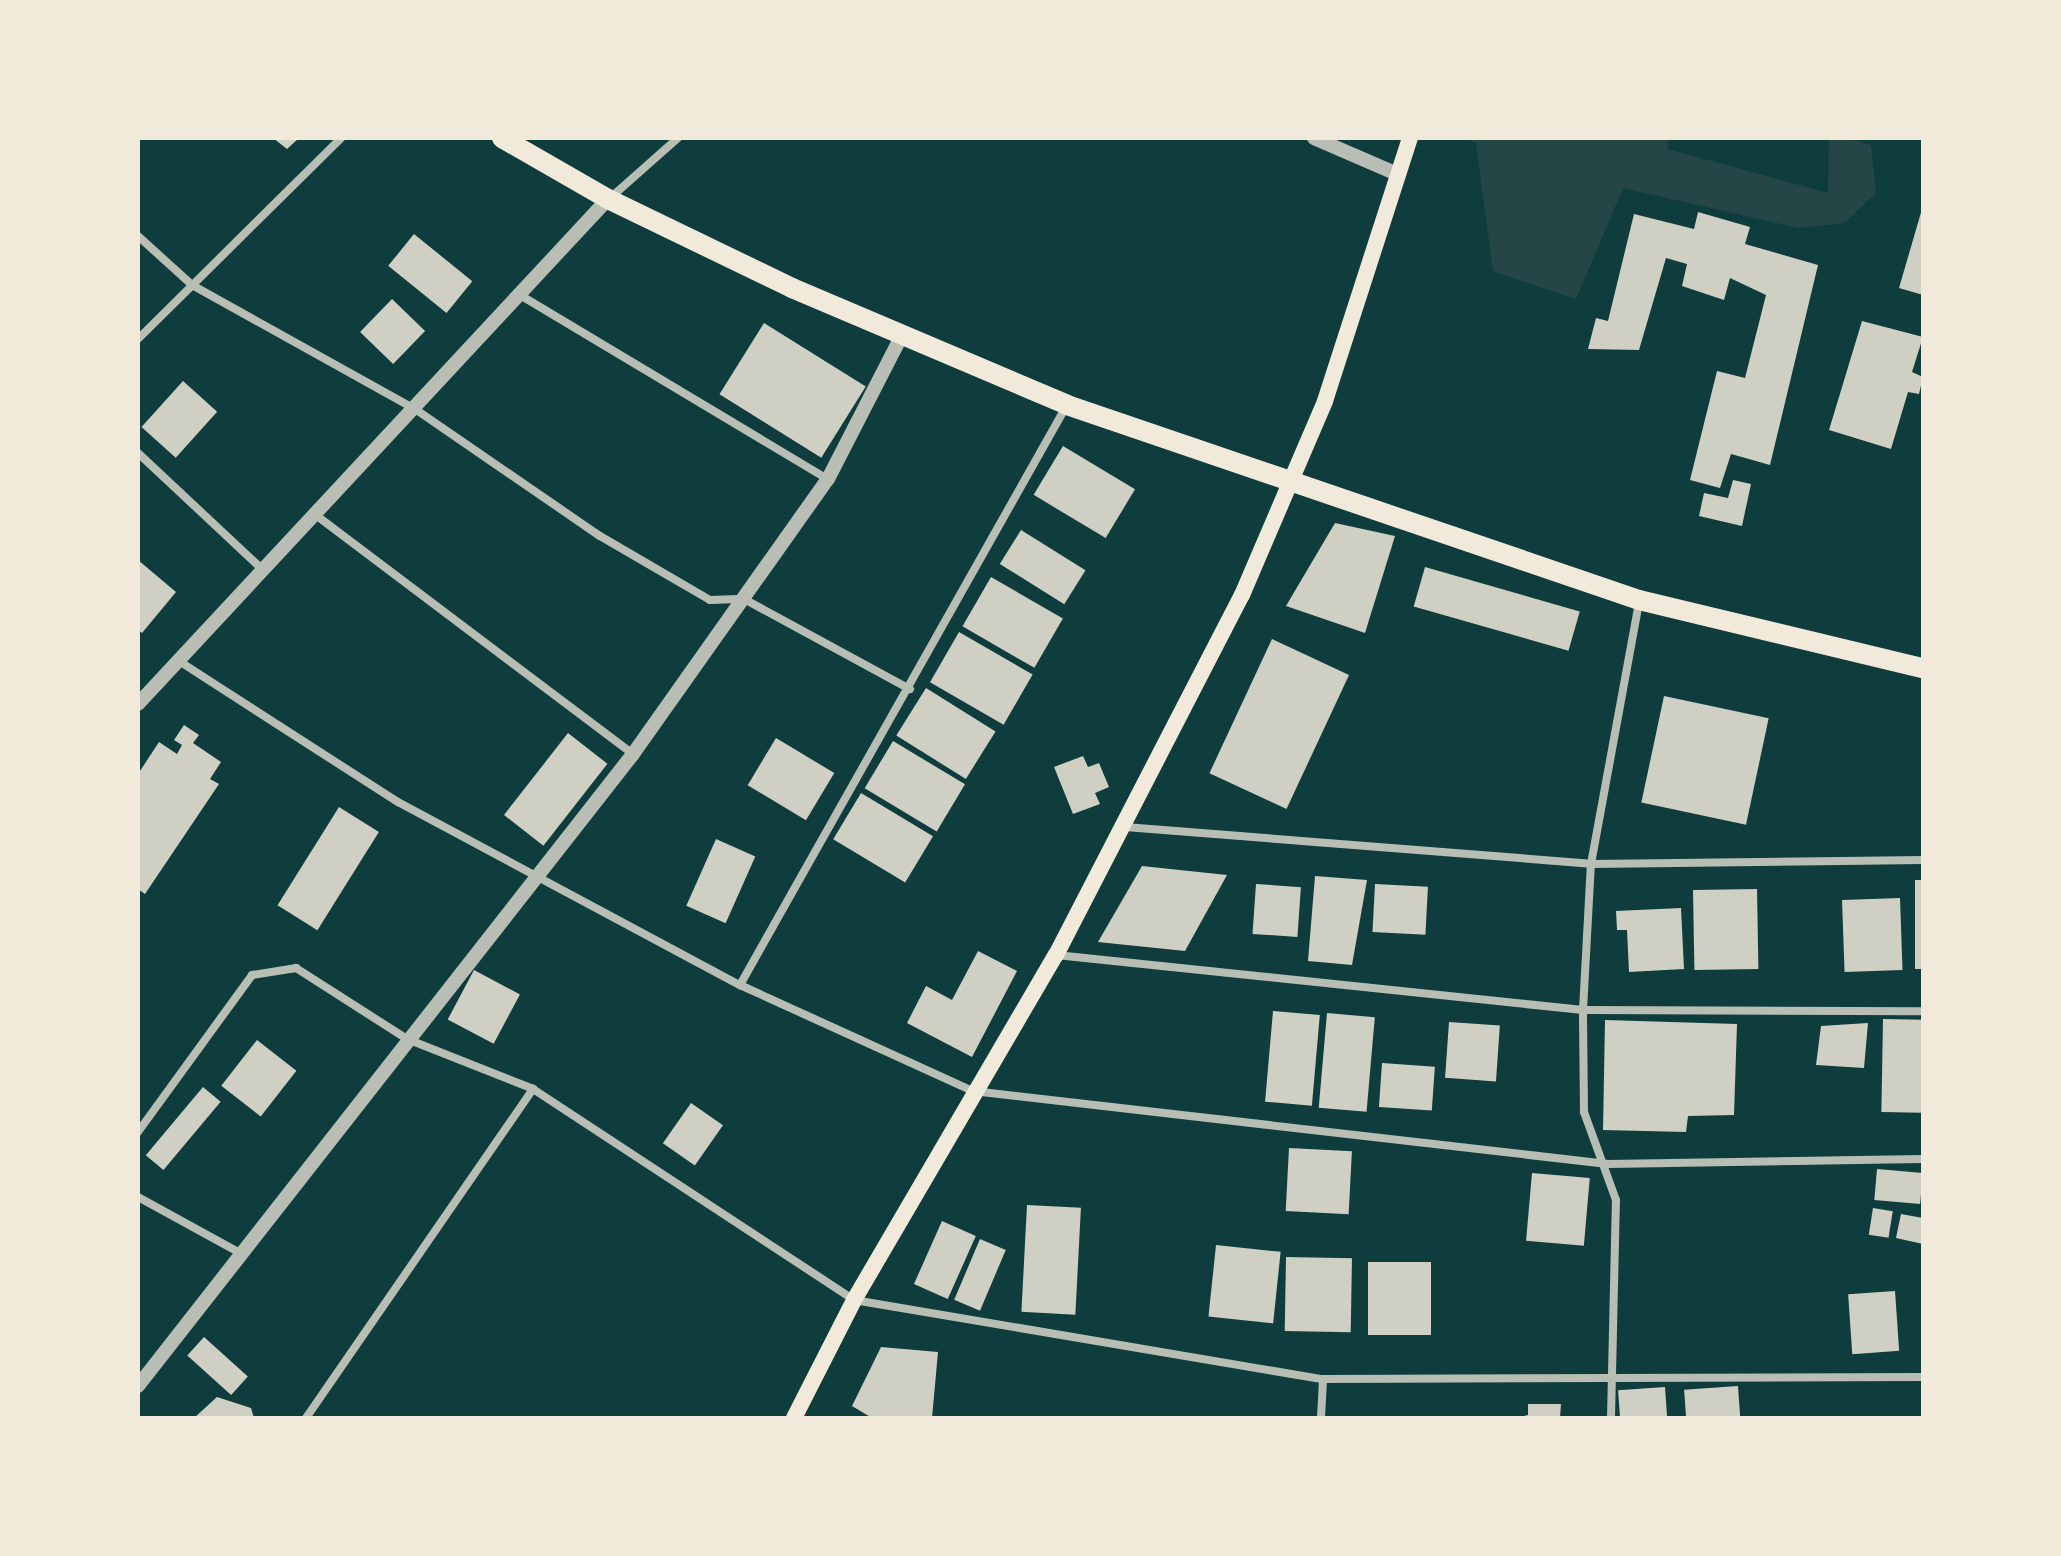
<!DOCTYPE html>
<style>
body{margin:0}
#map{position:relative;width:2061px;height:1556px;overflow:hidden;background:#0f3d3e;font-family:"DejaVu Sans",sans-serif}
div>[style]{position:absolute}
.green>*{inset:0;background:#244646}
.building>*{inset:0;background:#cfcfc3;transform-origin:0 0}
.minor>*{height:8px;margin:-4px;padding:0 4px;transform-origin:4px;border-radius:4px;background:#b8beb3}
.tertiary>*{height:14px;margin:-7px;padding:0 7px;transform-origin:7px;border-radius:7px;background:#b8beb3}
.secondary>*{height:16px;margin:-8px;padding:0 8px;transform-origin:8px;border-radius:8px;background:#f1e9da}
.primary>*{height:20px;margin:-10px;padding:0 10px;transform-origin:10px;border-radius:10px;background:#f1e9da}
span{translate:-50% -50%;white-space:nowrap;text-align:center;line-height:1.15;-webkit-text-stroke:8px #f1e9da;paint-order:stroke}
.frame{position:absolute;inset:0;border:140px solid #f1e9da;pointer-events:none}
</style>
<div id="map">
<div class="green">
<i style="clip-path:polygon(1465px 138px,1667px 138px,1668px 149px,1828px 193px,1829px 138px,1848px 138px,1871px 145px,1876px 193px,1844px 223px,1799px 228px,1623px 188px,1576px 299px,1493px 271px,1476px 143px)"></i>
</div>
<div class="building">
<i style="clip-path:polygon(273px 138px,299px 138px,287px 149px)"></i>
<i style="clip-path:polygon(1922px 209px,1923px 209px,1923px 295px,1899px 288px)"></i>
<i style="clip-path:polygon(1698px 212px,1750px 227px,1745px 244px,1818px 265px,1770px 465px,1731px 454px,1720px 488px,1690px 480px,1717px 371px,1745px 378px,1766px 295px,1730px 278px,1724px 300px,1682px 286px,1687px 264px,1666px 258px,1639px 350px,1588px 349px,1596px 318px,1608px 321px,1634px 214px,1694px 229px)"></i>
<i style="left:414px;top:234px;width:75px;height:41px;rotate:39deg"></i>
<i style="left:392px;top:299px;width:46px;height:46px;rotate:44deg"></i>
<i style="clip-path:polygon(1862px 321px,1923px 337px,1912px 372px,1923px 377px,1919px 394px,1908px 392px,1891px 449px,1829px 430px)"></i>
<i style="left:764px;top:323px;width:120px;height:84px;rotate:32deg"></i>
<i style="left:183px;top:381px;width:46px;height:62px;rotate:42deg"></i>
<i style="left:1063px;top:446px;width:84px;height:57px;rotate:31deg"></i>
<i style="clip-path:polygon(1733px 480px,1751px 484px,1742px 526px,1699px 516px,1704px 493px,1728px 498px)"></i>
<i style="clip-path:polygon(1335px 523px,1395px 536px,1365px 633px,1286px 606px)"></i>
<i style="left:1021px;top:530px;width:76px;height:40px;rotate:32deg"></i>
<i style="clip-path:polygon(138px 560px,176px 592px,142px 633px,138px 630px)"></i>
<i style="left:1425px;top:567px;width:161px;height:41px;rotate:16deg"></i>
<i style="left:991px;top:577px;width:83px;height:57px;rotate:30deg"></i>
<i style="left:959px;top:632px;width:85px;height:58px;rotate:30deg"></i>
<i style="left:1272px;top:639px;width:85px;height:148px;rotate:25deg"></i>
<i style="left:926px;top:688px;width:82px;height:56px;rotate:32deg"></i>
<i style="left:1664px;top:696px;width:107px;height:109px;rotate:12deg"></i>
<i style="clip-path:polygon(184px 725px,199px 735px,193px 743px,221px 762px,210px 779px,219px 784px,145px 894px,138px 889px,138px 774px,159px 742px,177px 754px,182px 745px,174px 740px)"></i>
<i style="left:568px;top:733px;width:50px;height:104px;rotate:38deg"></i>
<i style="left:776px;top:738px;width:68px;height:55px;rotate:31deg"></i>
<i style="left:893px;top:741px;width:84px;height:55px;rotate:31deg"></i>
<i style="clip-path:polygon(1083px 756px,1088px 767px,1099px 763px,1109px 787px,1095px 793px,1100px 804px,1073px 814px,1054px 767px)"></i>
<i style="left:861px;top:793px;width:84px;height:54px;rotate:31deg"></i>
<i style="left:339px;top:807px;width:47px;height:116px;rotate:32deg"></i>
<i style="left:716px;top:839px;width:43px;height:73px;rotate:24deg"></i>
<i style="clip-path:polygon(1142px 866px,1227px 875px,1185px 951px,1098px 942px)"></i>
<i style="clip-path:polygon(1315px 876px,1367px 880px,1352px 965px,1308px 961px)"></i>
<i style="left:1915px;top:880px;width:8px;height:89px"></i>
<i style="left:1256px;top:884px;width:45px;height:50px;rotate:4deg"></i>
<i style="left:1375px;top:884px;width:53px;height:48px;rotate:3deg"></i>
<i style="left:1757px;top:889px;width:80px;height:64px;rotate:89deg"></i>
<i style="left:1900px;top:898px;width:72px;height:58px;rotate:88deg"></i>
<i style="clip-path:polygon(1681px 908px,1684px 969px,1629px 972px,1627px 930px,1617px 930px,1616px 911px)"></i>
<i style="clip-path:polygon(978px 951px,1017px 971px,972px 1057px,907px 1023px,926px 986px,952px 1000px)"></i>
<i style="left:474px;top:970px;width:52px;height:56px;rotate:28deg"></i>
<i style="left:1273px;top:1011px;width:47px;height:91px;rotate:5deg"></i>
<i style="left:1327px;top:1013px;width:48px;height:95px;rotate:5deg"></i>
<i style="left:1883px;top:1019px;width:40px;height:93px;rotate:1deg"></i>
<i style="clip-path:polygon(1605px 1020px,1737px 1024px,1734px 1115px,1688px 1116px,1686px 1132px,1603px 1130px)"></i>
<i style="left:1449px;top:1022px;width:51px;height:56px;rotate:4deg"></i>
<i style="clip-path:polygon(1868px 1023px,1864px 1068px,1816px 1065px,1821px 1026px)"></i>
<i style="left:257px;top:1040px;width:50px;height:58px;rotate:38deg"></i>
<i style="left:1382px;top:1063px;width:53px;height:44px;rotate:4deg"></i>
<i style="left:203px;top:1087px;width:23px;height:89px;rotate:40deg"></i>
<i style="left:691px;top:1103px;width:39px;height:49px;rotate:35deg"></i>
<i style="left:1289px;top:1148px;width:63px;height:63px;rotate:3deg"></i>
<i style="left:1877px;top:1169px;width:46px;height:31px;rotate:5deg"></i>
<i style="left:1532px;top:1173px;width:58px;height:68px;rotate:5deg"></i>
<i style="left:1027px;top:1205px;width:54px;height:107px;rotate:3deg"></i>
<i style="left:1873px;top:1208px;width:20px;height:27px;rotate:9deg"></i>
<i style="clip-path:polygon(1901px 1214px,1923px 1218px,1923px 1244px,1896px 1238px)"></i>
<i style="left:942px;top:1221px;width:37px;height:69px;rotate:24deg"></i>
<i style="left:980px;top:1239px;width:28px;height:66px;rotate:23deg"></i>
<i style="left:1216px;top:1245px;width:65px;height:72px;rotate:6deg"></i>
<i style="left:1286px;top:1257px;width:66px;height:74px;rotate:1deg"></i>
<i style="left:1368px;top:1262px;width:63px;height:73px"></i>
<i style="left:1895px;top:1291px;width:60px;height:47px;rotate:86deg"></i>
<i style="left:204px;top:1337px;width:59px;height:25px;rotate:42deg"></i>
<i style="clip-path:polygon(881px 1347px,938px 1352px,932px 1418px,872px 1418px,852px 1406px)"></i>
<i style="left:1738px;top:1386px;width:32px;height:54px;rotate:86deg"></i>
<i style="left:1665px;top:1387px;width:31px;height:47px;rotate:86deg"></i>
<i style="clip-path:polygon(217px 1397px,251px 1408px,254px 1418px,194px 1418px)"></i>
<i style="clip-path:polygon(1528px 1404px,1561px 1404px,1560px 1418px,1516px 1418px,1528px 1415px)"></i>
</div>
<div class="minor">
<i style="left:609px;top:199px;width:92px;rotate:-41.5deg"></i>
<i style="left:138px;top:236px;width:73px;rotate:42.2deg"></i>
<i style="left:192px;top:285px;width:255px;rotate:29.1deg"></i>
<i style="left:415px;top:409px;width:224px;rotate:34.5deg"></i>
<i style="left:600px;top:536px;width:127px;rotate:30.2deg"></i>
<i style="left:710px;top:600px;width:34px;rotate:-2deg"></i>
<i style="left:744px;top:599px;width:189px;rotate:28.5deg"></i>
<i style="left:520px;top:295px;width:359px;rotate:30.9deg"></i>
<i style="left:138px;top:339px;width:286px;rotate:-44.7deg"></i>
<i style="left:138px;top:453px;width:171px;rotate:43.1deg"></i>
<i style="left:317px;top:516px;width:396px;rotate:37deg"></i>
<i style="left:182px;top:663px;width:257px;rotate:32.8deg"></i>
<i style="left:398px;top:802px;width:388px;rotate:28.2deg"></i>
<i style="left:740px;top:985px;width:256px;rotate:24.5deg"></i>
<i style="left:973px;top:1091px;width:639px;rotate:6.56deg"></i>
<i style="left:1608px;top:1164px;width:315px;rotate:-0.9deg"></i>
<i style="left:1125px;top:827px;width:467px;rotate:4.5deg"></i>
<i style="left:1591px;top:864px;width:332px;rotate:-0.7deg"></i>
<i style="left:1056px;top:955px;width:530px;rotate:5.96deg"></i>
<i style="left:1583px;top:1010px;width:340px;rotate:0.2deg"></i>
<i style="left:740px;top:985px;width:666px;rotate:-60.59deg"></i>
<i style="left:138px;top:1132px;width:194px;rotate:-54deg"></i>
<i style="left:252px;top:975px;width:45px;rotate:-9deg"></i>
<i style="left:296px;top:968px;width:132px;rotate:32.6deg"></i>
<i style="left:407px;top:1039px;width:136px;rotate:21.6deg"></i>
<i style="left:533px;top:1089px;width:384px;rotate:33.3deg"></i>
<i style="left:854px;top:1300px;width:476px;rotate:9.6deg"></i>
<i style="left:1323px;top:1379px;width:600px;rotate:-0.19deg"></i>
<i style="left:138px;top:1197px;width:119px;rotate:28.7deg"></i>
<i style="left:306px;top:1418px;width:400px;rotate:-55.4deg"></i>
<i style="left:1321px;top:1418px;width:39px;rotate:-87deg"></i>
<i style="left:1611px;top:1418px;width:218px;rotate:-88.7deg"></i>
<i style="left:1616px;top:1200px;width:94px;rotate:-110deg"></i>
<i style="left:1584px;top:1112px;width:102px;rotate:-90.6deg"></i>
<i style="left:1583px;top:1010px;width:146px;rotate:-86.9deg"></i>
<i style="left:1591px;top:864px;width:266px;rotate:-79.6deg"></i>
</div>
<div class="tertiary">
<i style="left:1314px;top:138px;width:90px;rotate:23.4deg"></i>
<i style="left:138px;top:704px;width:690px;rotate:-47.06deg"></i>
<i style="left:138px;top:1386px;width:803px;rotate:-51.93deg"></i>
<i style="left:633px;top:754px;width:337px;rotate:-54.7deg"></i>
<i style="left:828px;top:479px;width:157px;rotate:-62.8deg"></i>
</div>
<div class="secondary">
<i style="left:794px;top:1418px;width:132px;rotate:-63deg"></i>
<i style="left:854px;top:1300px;width:400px;rotate:-59.7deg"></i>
<i style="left:1056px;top:955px;width:405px;rotate:-62.7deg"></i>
<i style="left:1242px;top:595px;width:211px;rotate:-66.8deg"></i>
<i style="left:1325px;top:401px;width:276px;rotate:-72.1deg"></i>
</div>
<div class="primary">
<i style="left:502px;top:138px;width:122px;rotate:29.9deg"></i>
<i style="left:608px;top:199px;width:204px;rotate:25.8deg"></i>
<i style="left:792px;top:288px;width:299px;rotate:23deg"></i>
<i style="left:1067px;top:405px;width:604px;rotate:18.82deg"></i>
<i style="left:1639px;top:600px;width:292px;rotate:13.5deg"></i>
</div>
<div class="frame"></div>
</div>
